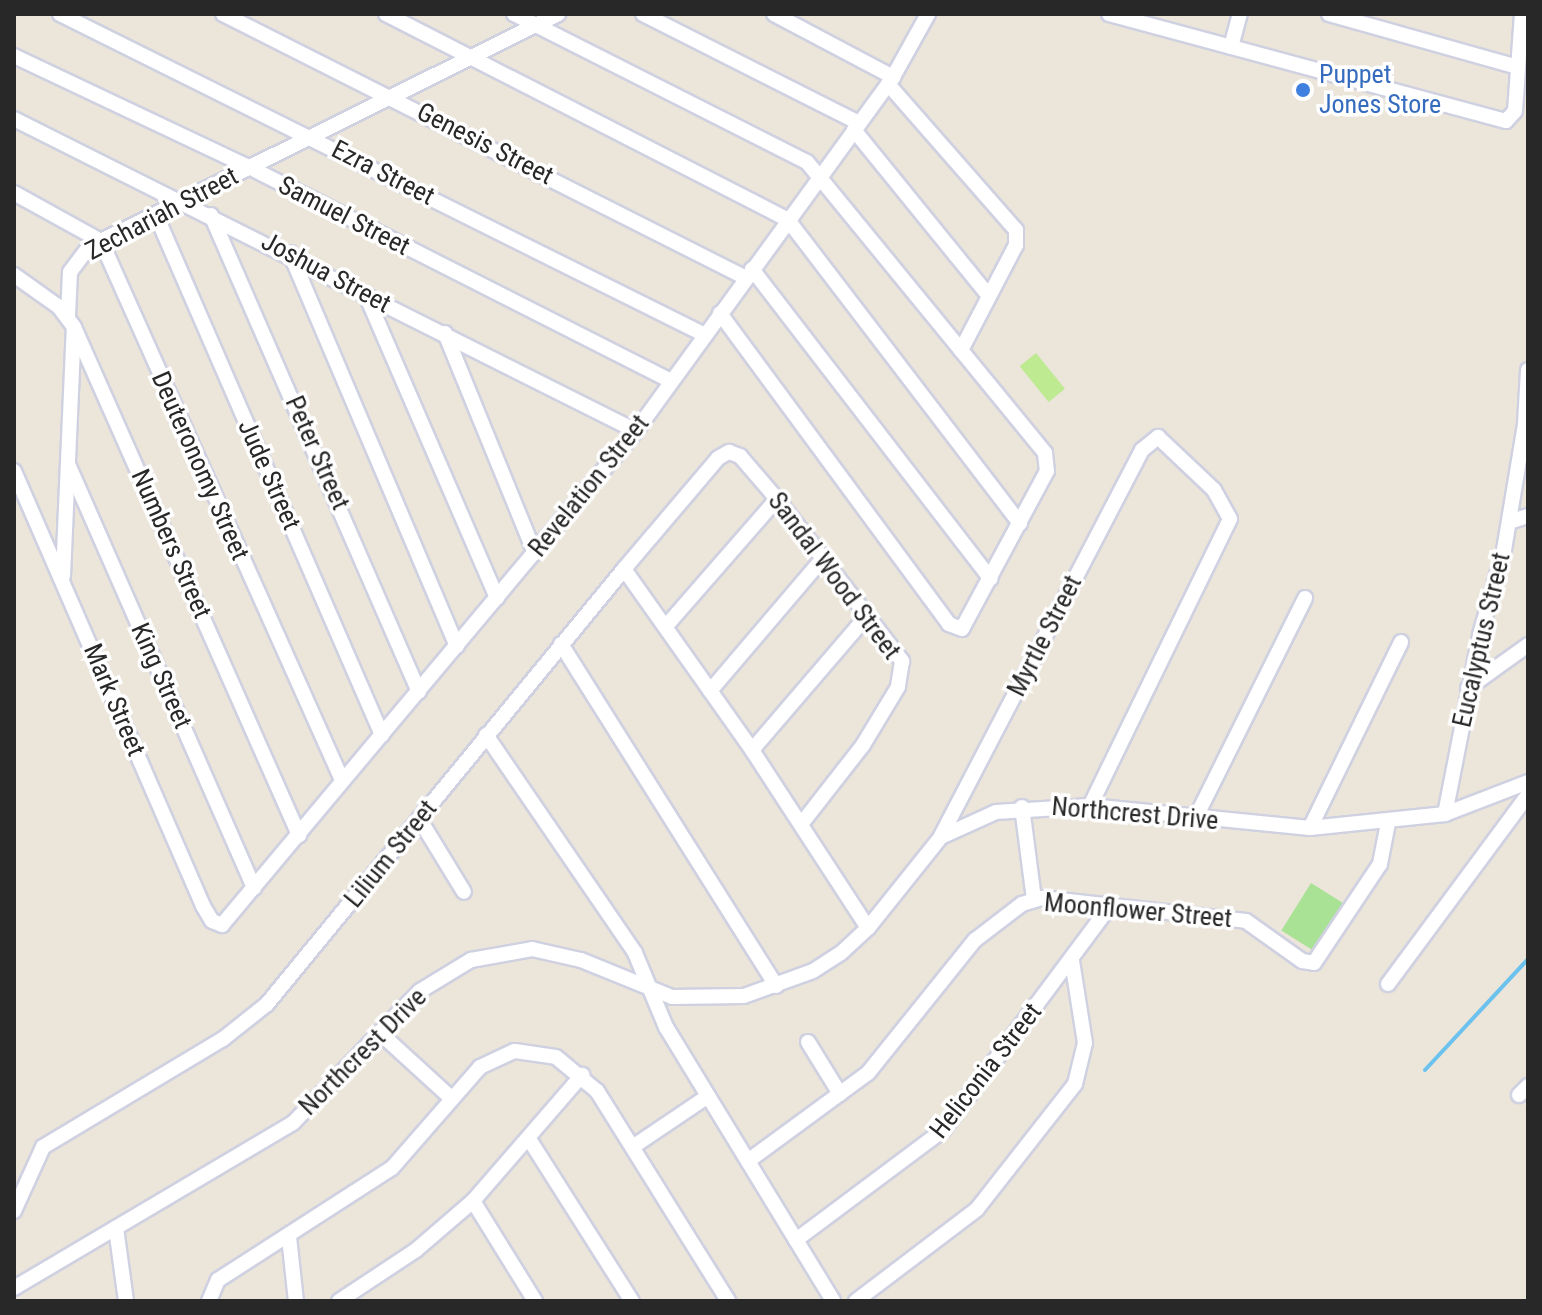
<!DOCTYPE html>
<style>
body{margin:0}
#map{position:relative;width:1542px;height:1315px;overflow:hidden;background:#ebe5da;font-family:"Roboto Condensed",sans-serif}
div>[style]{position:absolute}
.green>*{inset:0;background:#aae295;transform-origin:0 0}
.pitch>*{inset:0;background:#beea91;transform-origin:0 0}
.stream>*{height:4px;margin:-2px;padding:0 2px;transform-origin:2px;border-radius:2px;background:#6cc2ee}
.roads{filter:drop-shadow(2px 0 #cfd1e1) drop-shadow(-2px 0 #cfd1e1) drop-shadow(0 2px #cfd1e1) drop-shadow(0 -2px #cfd1e1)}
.minor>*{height:14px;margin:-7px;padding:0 7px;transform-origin:7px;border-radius:7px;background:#fff}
.dots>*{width:22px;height:22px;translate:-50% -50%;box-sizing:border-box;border:4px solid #fff;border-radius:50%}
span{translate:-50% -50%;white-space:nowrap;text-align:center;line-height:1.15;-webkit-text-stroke:7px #fff;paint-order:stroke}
.shop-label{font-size:26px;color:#366cbe}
.left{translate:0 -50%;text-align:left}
.street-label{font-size:26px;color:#282828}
.frame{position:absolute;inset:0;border:16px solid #282828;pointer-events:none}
</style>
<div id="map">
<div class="green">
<i style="left:1311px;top:883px;width:40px;height:56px;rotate:32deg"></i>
</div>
<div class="pitch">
<i style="left:1036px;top:353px;width:46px;height:21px;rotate:51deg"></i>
</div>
<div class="stream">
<i style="left:1425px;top:1070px;width:151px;rotate:-47.1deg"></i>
</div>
<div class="roads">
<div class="minor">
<i style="left:60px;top:14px;width:720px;rotate:26.46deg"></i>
<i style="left:223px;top:14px;width:586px;rotate:26.78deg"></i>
<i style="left:386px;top:14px;width:452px;rotate:27.1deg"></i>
<i style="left:788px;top:220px;width:382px;rotate:52.6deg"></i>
<i style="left:514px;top:14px;width:328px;rotate:26.8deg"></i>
<i style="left:807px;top:162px;width:376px;rotate:50.7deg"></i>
<i style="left:1045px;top:453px;width:18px;rotate:84deg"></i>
<i style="left:1047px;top:471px;width:179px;rotate:118.3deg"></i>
<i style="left:962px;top:629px;width:14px;rotate:-159deg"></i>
<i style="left:949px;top:624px;width:386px;rotate:-126.4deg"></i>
<i style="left:643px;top:14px;width:242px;rotate:26.8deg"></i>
<i style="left:774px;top:14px;width:135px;rotate:27.9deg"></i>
<i style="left:1109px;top:14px;width:411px;rotate:15.1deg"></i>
<i style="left:1506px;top:121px;width:13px;rotate:-48deg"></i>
<i style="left:1515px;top:111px;width:97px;rotate:-85.9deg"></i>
<i style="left:1329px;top:14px;width:196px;rotate:15.7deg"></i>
<i style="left:1231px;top:47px;width:34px;rotate:-75deg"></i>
<i style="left:14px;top:56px;width:262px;rotate:25.3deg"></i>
<i style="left:251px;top:168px;width:471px;rotate:26.9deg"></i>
<i style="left:888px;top:84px;width:194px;rotate:48.8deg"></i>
<i style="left:1016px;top:230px;width:15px;rotate:90deg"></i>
<i style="left:1016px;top:245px;width:119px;rotate:117.6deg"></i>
<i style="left:14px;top:119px;width:696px;rotate:26.64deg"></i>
<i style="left:854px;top:130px;width:214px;rotate:50.9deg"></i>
<i style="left:14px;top:193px;width:99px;rotate:28.9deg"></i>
<i style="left:101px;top:241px;width:590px;rotate:65.91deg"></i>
<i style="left:156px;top:215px;width:567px;rotate:66.51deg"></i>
<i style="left:211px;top:215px;width:520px;rotate:66.44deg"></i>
<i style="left:290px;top:253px;width:427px;rotate:67deg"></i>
<i style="left:752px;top:269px;width:391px;rotate:52.4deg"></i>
<i style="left:14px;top:275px;width:55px;rotate:35.4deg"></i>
<i style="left:59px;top:307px;width:25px;rotate:53deg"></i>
<i style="left:74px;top:327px;width:556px;rotate:66.11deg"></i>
<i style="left:366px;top:295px;width:330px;rotate:66.6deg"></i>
<i style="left:68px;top:316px;width:44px;rotate:-87.4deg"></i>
<i style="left:70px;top:272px;width:31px;rotate:-53deg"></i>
<i style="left:89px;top:247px;width:524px;rotate:-26.42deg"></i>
<i style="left:445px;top:333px;width:238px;rotate:67.8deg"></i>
<i style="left:68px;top:464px;width:463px;rotate:66.3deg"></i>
<i style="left:14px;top:471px;width:474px;rotate:66.5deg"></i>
<i style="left:203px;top:906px;width:17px;rotate:59deg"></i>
<i style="left:212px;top:921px;width:11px;rotate:22deg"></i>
<i style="left:222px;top:925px;width:645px;rotate:-50.04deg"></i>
<i style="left:636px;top:431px;width:437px;rotate:-54deg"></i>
<i style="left:893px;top:77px;width:72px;rotate:-60.9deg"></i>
<i style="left:1509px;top:522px;width:20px;rotate:-18deg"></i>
<i style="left:624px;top:569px;width:222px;rotate:54.7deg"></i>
<i style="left:752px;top:750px;width:212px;rotate:56.9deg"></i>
<i style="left:63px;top:576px;width:247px;rotate:-87.5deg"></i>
<i style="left:667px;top:625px;width:167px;rotate:-48.9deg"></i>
<i style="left:561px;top:644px;width:404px;rotate:57.8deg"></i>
<i style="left:1468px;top:688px;width:74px;rotate:-35.6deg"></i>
<i style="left:710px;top:691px;width:175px;rotate:-49.6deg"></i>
<i style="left:486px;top:735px;width:264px;rotate:55.6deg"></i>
<i style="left:635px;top:953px;width:80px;rotate:67.3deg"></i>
<i style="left:666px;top:1027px;width:321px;rotate:58.6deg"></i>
<i style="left:752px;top:750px;width:177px;rotate:-49.4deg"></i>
<i style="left:1022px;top:807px;width:94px;rotate:82.6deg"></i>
<i style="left:1445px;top:814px;width:182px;rotate:-78.9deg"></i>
<i style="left:1480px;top:635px;width:88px;rotate:-74.2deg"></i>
<i style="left:1504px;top:550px;width:128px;rotate:-80.5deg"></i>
<i style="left:1525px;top:424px;width:54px;rotate:-86.8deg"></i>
<i style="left:1195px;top:819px;width:247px;rotate:-63.5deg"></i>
<i style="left:420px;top:820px;width:84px;rotate:58.6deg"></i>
<i style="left:1310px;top:828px;width:207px;rotate:-63.9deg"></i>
<i style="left:941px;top:836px;width:435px;rotate:-62.5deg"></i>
<i style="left:1142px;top:450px;width:21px;rotate:-39deg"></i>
<i style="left:1158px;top:437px;width:77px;rotate:43.4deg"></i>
<i style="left:1214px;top:490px;width:33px;rotate:61deg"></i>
<i style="left:1230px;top:519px;width:319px;rotate:116deg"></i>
<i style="left:1388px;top:984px;width:235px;rotate:-53.5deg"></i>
<i style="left:381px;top:1034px;width:95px;rotate:42.4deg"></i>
<i style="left:808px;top:1042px;width:61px;rotate:58.4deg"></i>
<i style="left:1519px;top:1095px;width:13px;rotate:-45deg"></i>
<i style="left:529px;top:1139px;width:192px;rotate:57.6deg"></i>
<i style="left:634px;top:1146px;width:89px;rotate:-34deg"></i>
<i style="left:748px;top:1161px;width:149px;rotate:-36.3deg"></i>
<i style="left:868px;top:1073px;width:171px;rotate:-51.2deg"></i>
<i style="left:975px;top:940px;width:59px;rotate:-37.5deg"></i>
<i style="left:1022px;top:904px;width:21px;rotate:-17deg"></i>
<i style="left:1042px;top:898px;width:205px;rotate:6.4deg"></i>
<i style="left:1246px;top:921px;width:69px;rotate:35.5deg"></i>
<i style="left:1302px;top:961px;width:12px;rotate:9deg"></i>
<i style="left:1314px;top:963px;width:119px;rotate:-56.3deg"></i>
<i style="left:1380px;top:864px;width:42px;rotate:-79deg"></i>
<i style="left:473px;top:1201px;width:118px;rotate:58.2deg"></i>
<i style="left:14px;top:1211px;width:70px;rotate:-65.6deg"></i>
<i style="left:43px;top:1147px;width:210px;rotate:-31deg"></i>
<i style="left:223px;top:1039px;width:56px;rotate:-38.5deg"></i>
<i style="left:267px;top:1004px;width:563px;rotate:-50.62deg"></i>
<i style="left:624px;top:569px;width:145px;rotate:-49.7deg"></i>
<i style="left:718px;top:458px;width:13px;rotate:-29deg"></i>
<i style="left:729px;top:452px;width:12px;rotate:20deg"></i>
<i style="left:740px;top:456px;width:57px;rotate:49.3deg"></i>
<i style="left:777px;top:499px;width:205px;rotate:52.3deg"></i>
<i style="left:902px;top:661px;width:26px;rotate:99deg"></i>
<i style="left:898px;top:687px;width:68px;rotate:121.1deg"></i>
<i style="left:863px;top:745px;width:99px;rotate:128deg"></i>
<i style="left:116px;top:1228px;width:74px;rotate:82.2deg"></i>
<i style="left:289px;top:1237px;width:64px;rotate:83.8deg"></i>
<i style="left:796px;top:1240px;width:184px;rotate:-36.8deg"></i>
<i style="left:943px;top:1130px;width:281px;rotate:-53.3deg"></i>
<i style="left:14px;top:1288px;width:324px;rotate:-30.6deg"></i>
<i style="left:293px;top:1123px;width:183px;rotate:-46.1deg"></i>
<i style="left:420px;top:991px;width:60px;rotate:-31.3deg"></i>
<i style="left:471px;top:960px;width:62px;rotate:-10.2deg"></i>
<i style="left:532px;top:949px;width:50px;rotate:12.7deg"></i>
<i style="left:581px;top:960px;width:98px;rotate:22.1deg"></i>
<i style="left:672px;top:997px;width:72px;rotate:-0.8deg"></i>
<i style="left:744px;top:996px;width:73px;rotate:-19.9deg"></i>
<i style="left:813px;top:971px;width:33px;rotate:-33deg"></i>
<i style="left:841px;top:953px;width:37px;rotate:-43deg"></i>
<i style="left:868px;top:928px;width:117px;rotate:-51.3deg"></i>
<i style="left:941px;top:837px;width:60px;rotate:-24.4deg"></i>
<i style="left:996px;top:812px;width:94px;rotate:-3.7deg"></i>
<i style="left:1090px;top:806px;width:221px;rotate:5.7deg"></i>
<i style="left:1310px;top:828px;width:136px;rotate:-5.9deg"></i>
<i style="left:1445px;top:814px;width:89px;rotate:-21.1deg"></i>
<i style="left:209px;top:1301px;width:23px;rotate:-67deg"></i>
<i style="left:218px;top:1280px;width:207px;rotate:-32.8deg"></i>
<i style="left:392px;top:1168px;width:134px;rotate:-48.9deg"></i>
<i style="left:480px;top:1067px;width:38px;rotate:-25deg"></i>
<i style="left:515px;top:1051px;width:41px;rotate:8.3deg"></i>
<i style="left:556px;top:1057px;width:53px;rotate:39.7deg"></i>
<i style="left:597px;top:1091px;width:248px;rotate:58deg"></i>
<i style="left:339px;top:1301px;width:92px;rotate:-33.5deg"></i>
<i style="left:416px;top:1250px;width:75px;rotate:-40.7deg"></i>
<i style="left:473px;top:1201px;width:167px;rotate:-49.1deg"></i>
<i style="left:856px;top:1301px;width:152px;rotate:-37.2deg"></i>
<i style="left:977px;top:1209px;width:159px;rotate:-51.9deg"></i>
<i style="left:1075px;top:1084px;width:42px;rotate:-76.3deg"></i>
<i style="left:1085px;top:1043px;width:83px;rotate:-99deg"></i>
</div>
</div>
<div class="dots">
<i style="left:1303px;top:90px;background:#3f7fe0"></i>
</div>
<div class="shop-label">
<span class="left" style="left:1319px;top:90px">Puppet<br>Jones Store</span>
</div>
<div class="street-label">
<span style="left:485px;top:144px;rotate:27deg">Genesis Street</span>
<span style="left:383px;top:173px;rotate:27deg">Ezra Street</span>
<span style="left:162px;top:214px;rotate:-28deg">Zechariah Street</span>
<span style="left:344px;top:216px;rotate:27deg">Samuel Street</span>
<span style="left:326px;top:273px;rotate:28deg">Joshua Street</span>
<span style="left:317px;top:453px;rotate:66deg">Peter Street</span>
<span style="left:200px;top:466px;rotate:66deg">Deuteronomy Street</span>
<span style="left:269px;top:475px;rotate:66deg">Jude Street</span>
<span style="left:589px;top:486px;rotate:-51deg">Revelation Street</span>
<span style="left:171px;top:544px;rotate:66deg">Numbers Street</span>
<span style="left:834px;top:576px;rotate:53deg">Sandal Wood Street</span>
<span style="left:1045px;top:636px;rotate:-63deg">Myrtle Street</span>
<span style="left:1482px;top:640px;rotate:-77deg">Eucalyptus Street</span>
<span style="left:161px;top:676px;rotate:66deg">King Street</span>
<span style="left:114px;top:700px;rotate:67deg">Mark Street</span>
<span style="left:1135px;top:814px;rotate:5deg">Northcrest Drive</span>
<span style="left:391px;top:854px;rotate:-51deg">Lilium Street</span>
<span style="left:1138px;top:911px;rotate:5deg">Moonflower Street</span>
<span style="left:363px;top:1052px;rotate:-45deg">Northcrest Drive</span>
<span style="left:986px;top:1071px;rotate:-52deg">Heliconia Street</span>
</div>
<div class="frame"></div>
</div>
